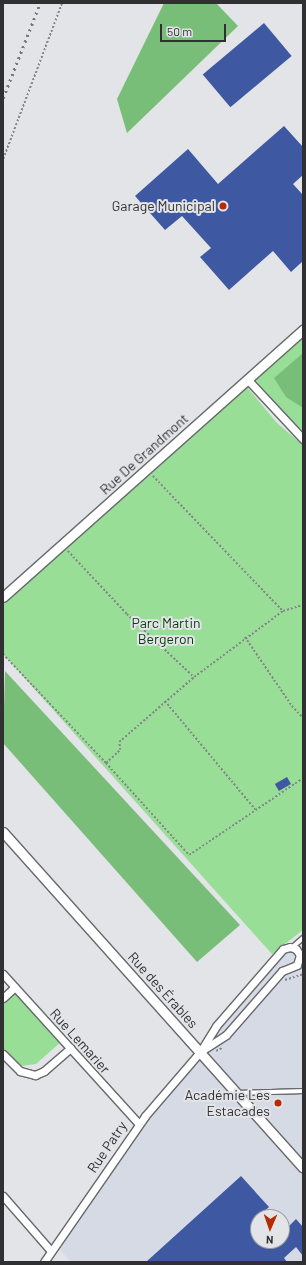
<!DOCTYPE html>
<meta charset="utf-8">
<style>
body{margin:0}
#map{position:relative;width:306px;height:1265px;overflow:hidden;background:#e3e4e8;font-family:Barlow,sans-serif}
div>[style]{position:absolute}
.built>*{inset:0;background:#d5dae4}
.green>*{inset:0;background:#99de97}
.forest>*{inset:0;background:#79be78}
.building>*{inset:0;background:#3e59a2;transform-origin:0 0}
.path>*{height:1.5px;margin-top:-0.75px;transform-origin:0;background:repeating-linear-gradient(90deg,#858688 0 2px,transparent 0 4px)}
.roads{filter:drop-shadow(1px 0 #68696c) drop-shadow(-1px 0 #68696c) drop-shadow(0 1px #68696c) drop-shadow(0 -1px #68696c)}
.service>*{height:3.5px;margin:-1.75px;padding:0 1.75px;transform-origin:1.75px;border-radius:1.75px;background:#fff}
.minor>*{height:7px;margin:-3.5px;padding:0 3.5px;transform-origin:3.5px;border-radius:3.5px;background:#fff}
.tertiary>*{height:9px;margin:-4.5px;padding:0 4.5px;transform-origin:4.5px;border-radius:4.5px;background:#fff}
.rail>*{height:2.5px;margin-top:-1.25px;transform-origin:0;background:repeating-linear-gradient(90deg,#77787a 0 2px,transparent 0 6px)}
.dots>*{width:11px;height:11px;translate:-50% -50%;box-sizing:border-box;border:2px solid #e3e4e8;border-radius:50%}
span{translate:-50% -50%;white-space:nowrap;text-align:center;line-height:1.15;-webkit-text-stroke:4px #e3e4e8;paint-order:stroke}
.poi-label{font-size:14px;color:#303032}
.right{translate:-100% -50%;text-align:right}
.street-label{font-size:14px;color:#303032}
.park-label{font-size:14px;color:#093b0d}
.frame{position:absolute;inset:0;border:4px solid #303032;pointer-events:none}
.north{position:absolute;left:250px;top:1209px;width:40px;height:40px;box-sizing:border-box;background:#e3e4e8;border:1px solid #9b9c9f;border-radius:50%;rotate:182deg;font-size:11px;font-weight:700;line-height:16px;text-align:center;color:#303032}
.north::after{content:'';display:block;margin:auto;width:14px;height:18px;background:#b62c01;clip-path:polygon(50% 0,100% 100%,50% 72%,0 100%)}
.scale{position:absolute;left:160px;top:24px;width:66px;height:18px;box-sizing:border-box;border:2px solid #303032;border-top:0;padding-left:5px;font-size:12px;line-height:14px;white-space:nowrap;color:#303032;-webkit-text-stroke:3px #e3e4e8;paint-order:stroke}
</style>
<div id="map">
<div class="built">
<i style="clip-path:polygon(303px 939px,303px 1159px,201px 1047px,288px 949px)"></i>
<i style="clip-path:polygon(evenodd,199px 1051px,303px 1166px,303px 1262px,71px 1262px,60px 1250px,134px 1126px,199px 1051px,258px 1217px,282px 1217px,282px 1241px,258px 1241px,258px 1217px)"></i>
</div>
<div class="green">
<i style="clip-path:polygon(303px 329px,303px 431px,285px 415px,251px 375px)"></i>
<i style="clip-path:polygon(242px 381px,277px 423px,303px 445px,303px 930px,272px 954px,3px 654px,3px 592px)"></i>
<i style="clip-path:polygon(14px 987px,62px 1041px,36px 1064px,21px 1066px,3px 1052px,3px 997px)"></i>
</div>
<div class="forest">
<i style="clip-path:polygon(164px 3px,216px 3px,238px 26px,127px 133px,117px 99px)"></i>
<i style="clip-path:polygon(303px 353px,303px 408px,286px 397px,274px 378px)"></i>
<i style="clip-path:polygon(5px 671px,240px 925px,197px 962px,3px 743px)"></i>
</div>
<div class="building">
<i style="left:264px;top:23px;width:43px;height:80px;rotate:50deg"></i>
<i style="clip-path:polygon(284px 126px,303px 147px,303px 175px,293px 184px,303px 195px,303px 261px,291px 272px,273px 251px,229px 290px,200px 257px,211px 248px,182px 216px,165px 230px,135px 196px,188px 149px,218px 184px)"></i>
<i style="left:287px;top:777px;width:8px;height:14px;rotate:60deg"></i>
<i style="clip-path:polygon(241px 1176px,269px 1207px,258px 1217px,258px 1241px,282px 1241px,282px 1233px,296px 1219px,303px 1227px,303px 1256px,296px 1247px,284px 1258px,287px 1262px,146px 1262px)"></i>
</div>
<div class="path">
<i style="left:3px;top:159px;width:167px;rotate:-69.3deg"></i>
<i style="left:153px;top:476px;width:187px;rotate:46.1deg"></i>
<i style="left:68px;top:551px;width:86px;rotate:46.9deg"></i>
<i style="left:127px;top:614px;width:92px;rotate:43.2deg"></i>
<i style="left:194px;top:677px;width:111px;rotate:-36.6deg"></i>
<i style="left:283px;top:611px;width:21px;rotate:-17deg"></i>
<i style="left:245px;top:637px;width:83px;rotate:55.7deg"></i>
<i style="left:292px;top:706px;width:16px;rotate:47deg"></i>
<i style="left:3px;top:654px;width:150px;rotate:46.6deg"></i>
<i style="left:106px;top:763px;width:124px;rotate:47.9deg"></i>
<i style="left:189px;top:855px;width:138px;rotate:-34deg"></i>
<i style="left:165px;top:701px;width:141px;rotate:50.2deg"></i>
<i style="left:106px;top:763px;width:19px;rotate:-43deg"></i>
<i style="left:120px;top:750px;width:8px;rotate:-97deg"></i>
<i style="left:119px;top:742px;width:99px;rotate:-40.9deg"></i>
<i style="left:285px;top:980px;width:19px;rotate:-18deg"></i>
<i style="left:216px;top:1051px;width:7px;rotate:-27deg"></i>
</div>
<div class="roads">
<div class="service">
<i style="left:293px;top:947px;width:13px;rotate:-42deg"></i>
<i style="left:238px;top:1093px;width:65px;rotate:-1.8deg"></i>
</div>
<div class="minor">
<i style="left:248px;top:380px;width:81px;rotate:47deg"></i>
<i style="left:3px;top:974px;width:202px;rotate:47.8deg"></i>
<i style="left:3px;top:998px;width:16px;rotate:-43deg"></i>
<i style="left:3px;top:1054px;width:24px;rotate:45deg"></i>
<i style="left:20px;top:1071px;width:16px;rotate:15deg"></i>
<i style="left:35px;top:1075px;width:10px;rotate:-24deg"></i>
<i style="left:44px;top:1071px;width:35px;rotate:-41deg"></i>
<i style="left:3px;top:1196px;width:73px;rotate:48.9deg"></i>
<i style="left:44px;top:1262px;width:178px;rotate:-55.3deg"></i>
<i style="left:145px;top:1116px;width:84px;rotate:-49.3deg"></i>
<i style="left:200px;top:1052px;width:31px;rotate:-58deg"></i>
<i style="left:216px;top:1026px;width:102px;rotate:-49deg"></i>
<i style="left:283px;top:949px;width:7px;rotate:-16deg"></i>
<i style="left:290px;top:947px;width:6px;rotate:18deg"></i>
<i style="left:296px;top:949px;width:7px;rotate:56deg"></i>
<i style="left:300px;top:955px;width:10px;rotate:107deg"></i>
<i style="left:297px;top:965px;width:16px;rotate:158deg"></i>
<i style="left:282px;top:971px;width:85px;rotate:131.2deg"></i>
<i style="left:226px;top:1035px;width:31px;rotate:147deg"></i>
</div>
<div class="tertiary">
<i style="left:3px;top:597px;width:402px;rotate:-41.7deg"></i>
<i style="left:3px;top:832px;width:450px;rotate:48.2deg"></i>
</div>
</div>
<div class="rail">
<i style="left:3px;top:98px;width:102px;rotate:-68.7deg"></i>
</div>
<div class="dots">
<i style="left:223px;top:206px;background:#b62c01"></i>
<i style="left:278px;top:1103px;background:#b62c01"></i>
</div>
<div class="poi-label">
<span class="right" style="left:215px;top:206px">Garage Municipal</span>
<span class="right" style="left:270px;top:1103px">Académie Les<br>Estacades</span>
</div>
<div class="street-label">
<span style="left:144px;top:454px;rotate:-42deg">Rue De Grandmont</span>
<span style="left:163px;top:990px;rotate:48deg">Rue des Érables</span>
<span style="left:80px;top:1041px;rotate:48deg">Rue Lemarier</span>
<span style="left:107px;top:1147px;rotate:-56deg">Rue Patry</span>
</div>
<div class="park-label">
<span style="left:166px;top:631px">Parc Martin<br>Bergeron</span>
</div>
<div class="frame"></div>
<div class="north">N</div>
<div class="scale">50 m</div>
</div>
